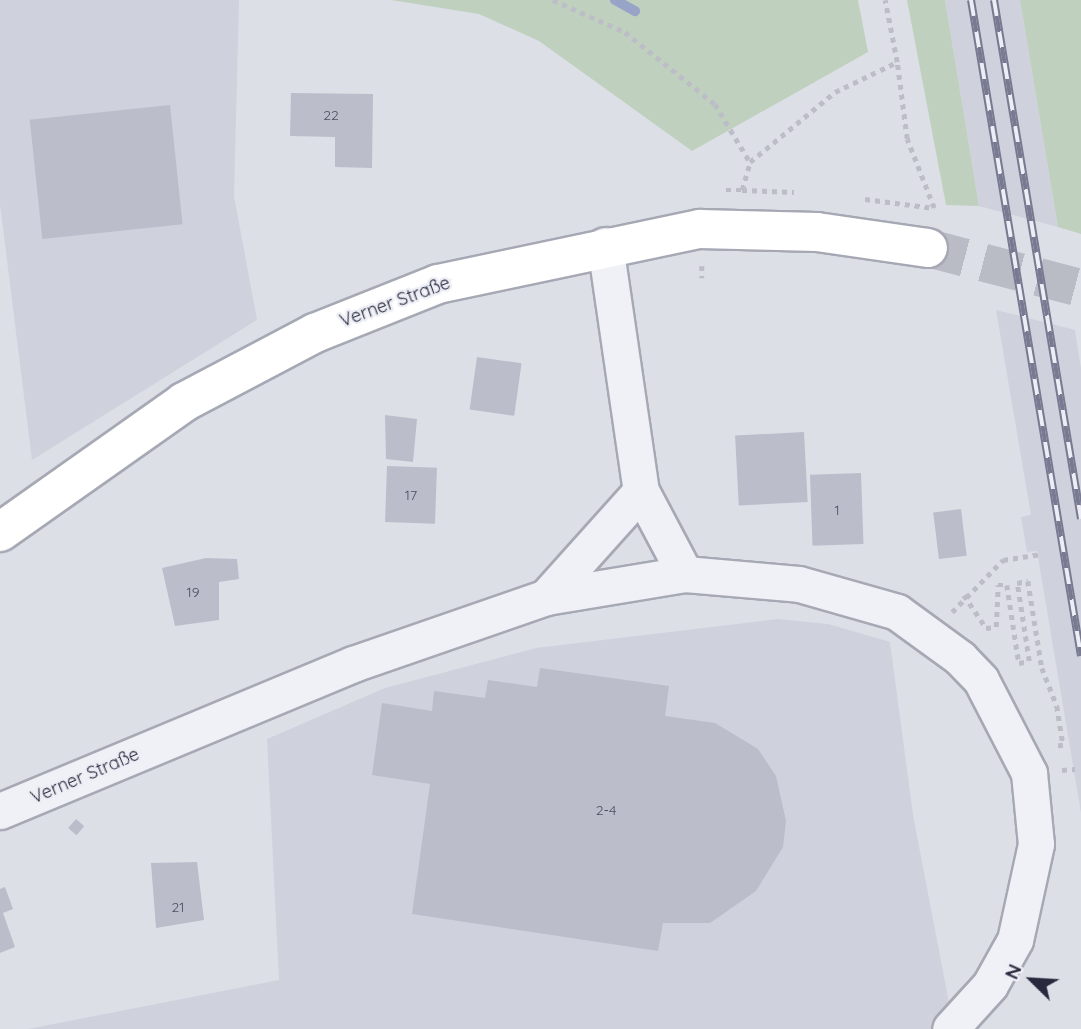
<!DOCTYPE html>
<meta charset="utf-8">
<style>
body{margin:0}
#map{position:relative;width:1081px;height:1029px;overflow:hidden;background:#dddfe7;font-family:Quicksand,sans-serif}
div>[style]{position:absolute}
.built>*{inset:0;background:#cfd1dc}
.green>*{inset:0;background:#bfd1be}
.stream>*{height:10px;margin:-5px;padding:0 5px;transform-origin:5px;border-radius:5px;background:#98a3c8}
.building>*{inset:0;background:#bbbdca;transform-origin:0 0}
.secondary-tunnel>*{height:38px;margin-top:-19px;transform-origin:0;background:repeating-linear-gradient(90deg,#b9bbc5 0 38px,transparent 0 57px)}
.path>*{height:4.5px;margin-top:-2.25px;transform-origin:0;background:repeating-linear-gradient(90deg,#bcbdc6 0 5px,transparent 0 10px)}
.roads{filter:drop-shadow(2px 0 #a6a9b4) drop-shadow(-2px 0 #a6a9b4) drop-shadow(0 2px #a6a9b4) drop-shadow(0 -2px #a6a9b4)}
.minor>*{height:35px;margin:-17.5px;padding:0 17.5px;transform-origin:17.5px;border-radius:17.5px;background:#f0f1f6}
.secondary>*{height:38px;margin:-19px;padding:0 19px;transform-origin:19px;border-radius:19px;background:#fff}
.rail>*{height:8px;margin-top:-4px;transform-origin:0;background:repeating-linear-gradient(90deg,#edeef5 0 16px,#777a91 0 32px);box-sizing:border-box;border-block:2px solid #777a91}
span{translate:-50% -50%;white-space:nowrap;text-align:center;line-height:1.15;-webkit-text-stroke:5px #edeef5;paint-order:stroke}
.number-label{font-size:14px;color:#4c4f61}
.number-label span{-webkit-text-stroke-width:0}
.street-label{font-size:18px;color:#272a3e}
.north{position:absolute;left:997px;top:945px;width:70px;height:70px;-webkit-text-stroke:5px #edeef5;paint-order:stroke;rotate:294deg;font-size:19px;font-weight:700;line-height:28px;text-align:center;color:#272a3e}
.north::after{content:'';display:block;margin:auto;width:24px;height:32px;background:#272a3e;clip-path:polygon(50% 0,100% 100%,50% 72%,0 100%)}
</style>
<div id="map">
<div class="built">
<i style="clip-path:polygon(0 0,239px 0,234px 196px,257px 320px,32px 460px,0 204px)"></i>
<i style="clip-path:polygon(945px 0,1020px 0,1058px 227px,979px 206px)"></i>
<i style="clip-path:polygon(996px 310px,1075px 330px,1081px 368px,1081px 813px,1037px 551px,1027px 552px,1021px 517px,1031px 515px)"></i>
<i style="clip-path:polygon(778px 619px,828px 624px,890px 642px,913px 815px,954px 1029px,28px 1029px,279px 980px,267px 739px,385px 688px,536px 648px)"></i>
</div>
<div class="green">
<i style="clip-path:polygon(391px 0,858px 0,868px 52px,692px 151px,539px 41px,479px 14px)"></i>
<i style="clip-path:polygon(907px 0,945px 0,979px 206px,946px 205px)"></i>
<i style="clip-path:polygon(1020px 0,1081px 0,1081px 234px,1058px 227px)"></i>
</div>
<div class="stream">
<i style="left:615px;top:0;width:23px;rotate:29deg"></i>
</div>
<div class="building">
<i style="clip-path:polygon(291px 93px,373px 94px,372px 168px,335px 167px,335px 137px,290px 136px)"></i>
<i style="left:170px;top:105px;width:120px;height:141px;rotate:84deg"></i>
<i style="left:477px;top:357px;width:45px;height:53px;rotate:8deg"></i>
<i style="clip-path:polygon(385px 415px,417px 419px,413px 462px,386px 459px)"></i>
<i style="left:804px;top:432px;width:70px;height:69px;rotate:87deg"></i>
<i style="left:387px;top:466px;width:50px;height:56px;rotate:2deg"></i>
<i style="left:861px;top:473px;width:71px;height:51px;rotate:88deg"></i>
<i style="left:961px;top:509px;width:47px;height:28px;rotate:83deg"></i>
<i style="clip-path:polygon(206px 558px,237px 559px,239px 579px,219px 582px,219px 620px,175px 626px,162px 568px)"></i>
<i style="clip-path:polygon(540px 668px,669px 686px,665px 716px,715px 723px,758px 749px,776px 776px,786px 821px,783px 847px,756px 891px,710px 923px,663px 923px,658px 951px,412px 914px,430px 784px,372px 775px,382px 703px,432px 711px,434px 691px,485px 698px,488px 680px,537px 687px)"></i>
<i style="left:76px;top:819px;width:11px;height:12px;rotate:41deg"></i>
<i style="clip-path:polygon(197px 862px,204px 920px,156px 928px,151px 863px)"></i>
<i style="clip-path:polygon(5px 887px,13px 909px,3px 913px,15px 947px,0 953px,0 889px)"></i>
</div>
<div class="secondary-tunnel">
<i style="left:928px;top:248px;width:158px;rotate:14.7deg"></i>
</div>
<div class="path">
<i style="left:553px;top:0;width:79px;rotate:24deg"></i>
<i style="left:625px;top:32px;width:115px;rotate:38.7deg"></i>
<i style="left:715px;top:104px;width:68px;rotate:58.9deg"></i>
<i style="left:726px;top:190px;width:16px"></i>
<i style="left:742px;top:190px;width:29px;rotate:-74deg"></i>
<i style="left:750px;top:162px;width:110px;rotate:-39.5deg"></i>
<i style="left:835px;top:92px;width:69px;rotate:-25.8deg"></i>
<i style="left:897px;top:62px;width:63px;rotate:-101deg"></i>
<i style="left:742px;top:190px;width:52px;rotate:2.2deg"></i>
<i style="left:865px;top:199px;width:70px;rotate:7.4deg"></i>
<i style="left:934px;top:208px;width:74px;rotate:-111.4deg"></i>
<i style="left:907px;top:139px;width:78px;rotate:-97.4deg"></i>
<i style="left:702px;top:266px;width:12px;rotate:90deg"></i>
<i style="left:964px;top:595px;width:40px;rotate:56deg"></i>
<i style="left:986px;top:628px;width:10px;rotate:-6deg"></i>
<i style="left:996px;top:627px;width:42px;rotate:-87.3deg"></i>
<i style="left:998px;top:585px;width:9px"></i>
<i style="left:1007px;top:585px;width:79px;rotate:81.3deg"></i>
<i style="left:1019px;top:663px;width:10px;rotate:-11deg"></i>
<i style="left:1029px;top:661px;width:79px;rotate:-98.7deg"></i>
<i style="left:1017px;top:583px;width:11px;rotate:-10deg"></i>
<i style="left:1028px;top:581px;width:88px;rotate:80.9deg"></i>
<i style="left:1042px;top:668px;width:41px;rotate:68.5deg"></i>
<i style="left:1057px;top:706px;width:39px;rotate:81deg"></i>
<i style="left:1063px;top:745px;width:8px;rotate:166deg"></i>
<i style="left:952px;top:612px;width:73px;rotate:-45.6deg"></i>
<i style="left:1003px;top:560px;width:37px;rotate:-9deg"></i>
<i style="left:1062px;top:770px;width:13px;rotate:-4deg"></i>
</div>
<div class="roads">
<div class="minor">
<i style="left:605px;top:245px;width:249px;rotate:81.7deg"></i>
<i style="left:641px;top:491px;width:94px;rotate:62.1deg"></i>
<i style="left:546px;top:597px;width:141px;rotate:-9.4deg"></i>
<i style="left:685px;top:574px;width:114px;rotate:5deg"></i>
<i style="left:799px;top:584px;width:102px;rotate:15.9deg"></i>
<i style="left:897px;top:612px;width:78px;rotate:36.1deg"></i>
<i style="left:960px;top:658px;width:30px;rotate:46deg"></i>
<i style="left:981px;top:680px;width:105px;rotate:62.7deg"></i>
<i style="left:1029px;top:773px;width:71px;rotate:84.4deg"></i>
<i style="left:1036px;top:844px;width:98px;rotate:102.3deg"></i>
<i style="left:1015px;top:940px;width:51px;rotate:119.1deg"></i>
<i style="left:990px;top:985px;width:59px;rotate:132.3deg"></i>
<i style="left:0;top:811px;width:382px;rotate:-22.6deg"></i>
<i style="left:353px;top:664px;width:204px;rotate:-19.1deg"></i>
<i style="left:546px;top:597px;width:142px;rotate:-48.1deg"></i>
</div>
<div class="secondary">
<i style="left:0;top:532px;width:225px;rotate:-35.2deg"></i>
<i style="left:184px;top:402px;width:148px;rotate:-27.8deg"></i>
<i style="left:315px;top:333px;width:132px;rotate:-21.7deg"></i>
<i style="left:438px;top:284px;width:268px;rotate:-11.9deg"></i>
<i style="left:700px;top:229px;width:117px;rotate:1.5deg"></i>
<i style="left:817px;top:232px;width:112px;rotate:8.2deg"></i>
</div>
</div>
<div class="rail">
<i style="left:971px;top:0;width:665px;rotate:80.48deg"></i>
<i style="left:994px;top:0;width:526px;rotate:80.48deg"></i>
</div>
<div class="number-label">
<span style="left:331px;top:115px">22</span>
<span style="left:411px;top:495px">17</span>
<span style="left:837px;top:510px">1</span>
<span style="left:193px;top:592px">19</span>
<span style="left:606px;top:810px">2-4</span>
<span style="left:178px;top:907px">21</span>
</div>
<div class="street-label">
<span style="left:395px;top:302px;rotate:-20deg">Verner Straße</span>
<span style="left:85px;top:776px;rotate:-23deg">Verner Straße</span>
</div>
<div class="north">N</div>
</div>
